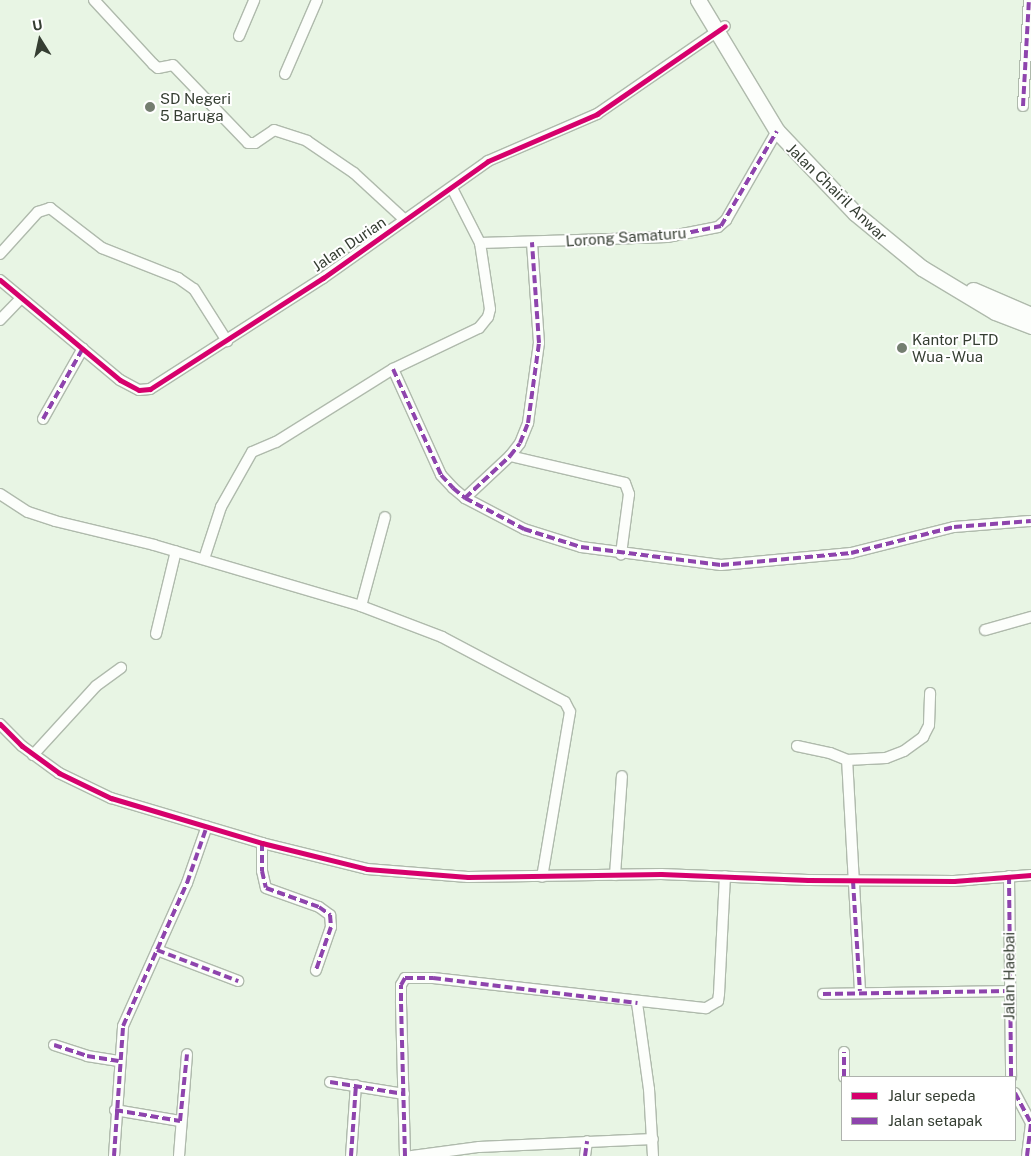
<!DOCTYPE html>
<style>
body{margin:0}
#map{position:relative;width:1031px;height:1156px;overflow:hidden;background:#e8f5e4;font-family:"Public Sans",sans-serif}
div>[style]{position:absolute}
.roads{filter:drop-shadow(1px 0 #afbaac) drop-shadow(-1px 0 #afbaac) drop-shadow(0 1px #afbaac) drop-shadow(0 -1px #afbaac)}
.minor>*{height:10px;margin:-5px;padding:0 5px;transform-origin:5px;border-radius:5px;background:#fcfefb}
.secondary>*{height:15px;margin:-7.5px;padding:0 7.5px;transform-origin:7.5px;border-radius:7.5px;background:#fcfefb}
.quiet>*{height:4px;margin-top:-2px;transform-origin:0;background:repeating-linear-gradient(90deg,#8e44ad 0 8px,transparent 0 12px)}
.cycleway>*{height:5px;margin:-2.5px;padding:0 2.5px;transform-origin:2.5px;border-radius:2.5px;background:#d6006c}
.dots>*{width:14px;height:14px;translate:-50% -50%;box-sizing:border-box;border:2px solid #fff;border-radius:50%}
span{translate:-50% -50%;white-space:nowrap;text-align:center;line-height:1.15;-webkit-text-stroke:4px #fff;paint-order:stroke}
.poi-label{font-size:15px;color:#353e32}
.left{translate:0 -50%;text-align:left}
.street-label{font-size:15px;color:#353e32}
.legend{position:absolute;left:841px;top:1076px;width:175px;height:65px;box-sizing:border-box;background:#fff;border:1px solid #aeb2ad;margin:0;padding:6px 9px;list-style:none;font-size:15px;color:#353e32}
.legend li{display:flex;align-items:center;gap:10px;height:25px}
.legend b{width:25px;border:1px solid #aeb2ad}
.north{position:absolute;left:15px;top:15px;width:50px;height:50px;-webkit-text-stroke:4px #fff;paint-order:stroke;rotate:350deg;font-size:14px;font-weight:700;line-height:20px;text-align:center;color:#353e32}
.north::after{content:'';display:block;margin:auto;width:18px;height:22px;background:#353e32;clip-path:polygon(50% 0,100% 100%,50% 72%,0 100%)}
</style>
<div id="map">
<div class="roads">
<div class="minor">
<i style="left:94px;top:0;width:87px;rotate:47.3deg"></i>
<i style="left:153px;top:64px;width:6px;rotate:39deg"></i>
<i style="left:158px;top:68px;width:15px;rotate:-11deg"></i>
<i style="left:173px;top:65px;width:108px;rotate:46.1deg"></i>
<i style="left:248px;top:143px;width:7px"></i>
<i style="left:255px;top:143px;width:23px;rotate:-34deg"></i>
<i style="left:274px;top:130px;width:35px;rotate:18deg"></i>
<i style="left:307px;top:141px;width:57px;rotate:34.2deg"></i>
<i style="left:354px;top:173px;width:69px;rotate:42.7deg"></i>
<i style="left:239px;top:36px;width:39px;rotate:-67deg"></i>
<i style="left:285px;top:74px;width:81px;rotate:-66.6deg"></i>
<i style="left:1023px;top:106px;width:106px;rotate:-86.8deg"></i>
<i style="left:480px;top:243px;width:187px;rotate:-1.8deg"></i>
<i style="left:667px;top:237px;width:52px;rotate:-11.1deg"></i>
<i style="left:718px;top:227px;width:11px;rotate:-41deg"></i>
<i style="left:726px;top:220px;width:103px;rotate:-60.2deg"></i>
<i style="left:0;top:254px;width:57px;rotate:-47.9deg"></i>
<i style="left:38px;top:212px;width:13px;rotate:-18deg"></i>
<i style="left:50px;top:208px;width:66px;rotate:37.6deg"></i>
<i style="left:102px;top:248px;width:82px;rotate:21.5deg"></i>
<i style="left:178px;top:278px;width:19px;rotate:35deg"></i>
<i style="left:194px;top:289px;width:62px;rotate:57.6deg"></i>
<i style="left:0;top:280px;width:156px;rotate:39.8deg"></i>
<i style="left:120px;top:380px;width:21px;rotate:28deg"></i>
<i style="left:139px;top:390px;width:11px;rotate:-5deg"></i>
<i style="left:150px;top:389px;width:206px;rotate:-32.7deg"></i>
<i style="left:323px;top:278px;width:202px;rotate:-35.3deg"></i>
<i style="left:488px;top:161px;width:119px;rotate:-23.3deg"></i>
<i style="left:597px;top:114px;width:155px;rotate:-34.5deg"></i>
<i style="left:0;top:320px;width:29px;rotate:-46deg"></i>
<i style="left:393px;top:369px;width:116px;rotate:65.6deg"></i>
<i style="left:441px;top:475px;width:18px;rotate:47deg"></i>
<i style="left:453px;top:488px;width:16px;rotate:40deg"></i>
<i style="left:465px;top:498px;width:67px;rotate:27.7deg"></i>
<i style="left:524px;top:529px;width:60px;rotate:17.5deg"></i>
<i style="left:581px;top:547px;width:141px;rotate:7.3deg"></i>
<i style="left:721px;top:565px;width:131px;rotate:-5.3deg"></i>
<i style="left:851px;top:553px;width:106px;rotate:-14.2deg"></i>
<i style="left:954px;top:527px;width:77px;rotate:-4.5deg"></i>
<i style="left:43px;top:419px;width:81px;rotate:-60.6deg"></i>
<i style="left:510px;top:456px;width:118px;rotate:13.2deg"></i>
<i style="left:625px;top:483px;width:12px;rotate:70deg"></i>
<i style="left:629px;top:494px;width:61px;rotate:97.6deg"></i>
<i style="left:0;top:494px;width:33px;rotate:33deg"></i>
<i style="left:28px;top:512px;width:28px;rotate:18deg"></i>
<i style="left:55px;top:521px;width:102px;rotate:13.6deg"></i>
<i style="left:154px;top:545px;width:216px;rotate:16.4deg"></i>
<i style="left:361px;top:606px;width:87px;rotate:20.9deg"></i>
<i style="left:442px;top:637px;width:139px;rotate:27.9deg"></i>
<i style="left:565px;top:702px;width:11px;rotate:63deg"></i>
<i style="left:570px;top:712px;width:167px;rotate:99.6deg"></i>
<i style="left:465px;top:498px;width:62px;rotate:-43deg"></i>
<i style="left:510px;top:456px;width:16px;rotate:-52deg"></i>
<i style="left:520px;top:443px;width:22px;rotate:-68deg"></i>
<i style="left:528px;top:423px;width:81px;rotate:-82.2deg"></i>
<i style="left:539px;top:343px;width:101px;rotate:-94deg"></i>
<i style="left:204px;top:559px;width:55px;rotate:-71.9deg"></i>
<i style="left:221px;top:507px;width:63px;rotate:-60.6deg"></i>
<i style="left:252px;top:452px;width:26px;rotate:-23deg"></i>
<i style="left:276px;top:442px;width:138px;rotate:-32deg"></i>
<i style="left:393px;top:369px;width:95px;rotate:-25.5deg"></i>
<i style="left:479px;top:328px;width:14px;rotate:-51deg"></i>
<i style="left:488px;top:317px;width:8px;rotate:-76deg"></i>
<i style="left:490px;top:309px;width:67px;rotate:-98.6deg"></i>
<i style="left:480px;top:243px;width:62px;rotate:-117deg"></i>
<i style="left:361px;top:606px;width:92px;rotate:-74.9deg"></i>
<i style="left:985px;top:630px;width:48px;rotate:-15.8deg"></i>
<i style="left:156px;top:634px;width:85px;rotate:-76.5deg"></i>
<i style="left:0;top:724px;width:31px;rotate:45deg"></i>
<i style="left:22px;top:746px;width:46px;rotate:36.1deg"></i>
<i style="left:59px;top:773px;width:58px;rotate:25.7deg"></i>
<i style="left:111px;top:798px;width:158px;rotate:16.6deg"></i>
<i style="left:262px;top:843px;width:108px;rotate:13.9deg"></i>
<i style="left:367px;top:869px;width:101px;rotate:4.5deg"></i>
<i style="left:468px;top:877px;width:193px;rotate:-0.9deg"></i>
<i style="left:661px;top:874px;width:147px;rotate:2.3deg"></i>
<i style="left:808px;top:880px;width:146px;rotate:0.4deg"></i>
<i style="left:954px;top:881px;width:77px;rotate:-4.5deg"></i>
<i style="left:797px;top:746px;width:34px;rotate:12deg"></i>
<i style="left:830px;top:753px;width:18px;rotate:22deg"></i>
<i style="left:33px;top:755px;width:93px;rotate:-47.6deg"></i>
<i style="left:96px;top:686px;width:31px;rotate:-36deg"></i>
<i style="left:262px;top:843px;width:28px;rotate:90deg"></i>
<i style="left:262px;top:871px;width:17px;rotate:77deg"></i>
<i style="left:266px;top:888px;width:56px;rotate:19.7deg"></i>
<i style="left:319px;top:907px;width:14px;rotate:36deg"></i>
<i style="left:330px;top:915px;width:12px;rotate:85deg"></i>
<i style="left:331px;top:927px;width:46px;rotate:109.2deg"></i>
<i style="left:615px;top:875px;width:99px;rotate:-86deg"></i>
<i style="left:1009px;top:876px;width:201px;rotate:89.4deg"></i>
<i style="left:157px;top:950px;width:87px;rotate:20.9deg"></i>
<i style="left:860px;top:991px;width:231px;rotate:-93.2deg"></i>
<i style="left:847px;top:760px;width:39px;rotate:-3deg"></i>
<i style="left:886px;top:758px;width:19px;rotate:-21deg"></i>
<i style="left:904px;top:751px;width:24px;rotate:-36deg"></i>
<i style="left:923px;top:737px;width:13px;rotate:-63deg"></i>
<i style="left:929px;top:725px;width:32px;rotate:-88deg"></i>
<i style="left:823px;top:994px;width:186px;rotate:-0.9deg"></i>
<i style="left:637px;top:1003px;width:87px;rotate:82.1deg"></i>
<i style="left:649px;top:1089px;width:67px;rotate:86.6deg"></i>
<i style="left:54px;top:1045px;width:35px;rotate:18deg"></i>
<i style="left:87px;top:1056px;width:32px;rotate:9deg"></i>
<i style="left:844px;top:1077px;width:25px;rotate:-90deg"></i>
<i style="left:330px;top:1082px;width:75px;rotate:9.2deg"></i>
<i style="left:1015px;top:1093px;width:34px;rotate:62deg"></i>
<i style="left:115px;top:1110px;width:66px;rotate:9.6deg"></i>
<i style="left:114px;top:1156px;width:130px;rotate:-86deg"></i>
<i style="left:123px;top:1026px;width:157px;rotate:-65.9deg"></i>
<i style="left:187px;top:883px;width:60px;rotate:-70.7deg"></i>
<i style="left:179px;top:1156px;width:102px;rotate:-85.5deg"></i>
<i style="left:351px;top:1156px;width:71px;rotate:-86deg"></i>
<i style="left:405px;top:1156px;width:155px;rotate:-91.5deg"></i>
<i style="left:401px;top:1001px;width:16px;rotate:-90deg"></i>
<i style="left:401px;top:985px;width:8px;rotate:-60deg"></i>
<i style="left:405px;top:978px;width:28px"></i>
<i style="left:433px;top:978px;width:275px;rotate:6.3deg"></i>
<i style="left:706px;top:1008px;width:14px;rotate:-30deg"></i>
<i style="left:718px;top:1001px;width:7px;rotate:-82deg"></i>
<i style="left:719px;top:994px;width:118px;rotate:-87.1deg"></i>
<i style="left:412px;top:1156px;width:68px;rotate:-7.7deg"></i>
<i style="left:479px;top:1147px;width:174px;rotate:-2.6deg"></i>
<i style="left:585px;top:1156px;width:15px;rotate:-82deg"></i>
<i style="left:1027px;top:1156px;width:33px;rotate:-83deg"></i>
</div>
<div class="secondary">
<i style="left:698px;top:0;width:153px;rotate:58.9deg"></i>
<i style="left:777px;top:131px;width:113px;rotate:46.4deg"></i>
<i style="left:855px;top:213px;width:87px;rotate:39.4deg"></i>
<i style="left:922px;top:268px;width:85px;rotate:31.1deg"></i>
<i style="left:995px;top:312px;width:39px;rotate:21deg"></i>
<i style="left:973px;top:290px;width:63px;rotate:23.3deg"></i>
</div>
</div>
<div class="quiet">
<i style="left:1023px;top:106px;width:106px;rotate:-86.8deg"></i>
<i style="left:667px;top:237px;width:55px;rotate:-11.5deg"></i>
<i style="left:721px;top:226px;width:110px;rotate:-59.5deg"></i>
<i style="left:393px;top:369px;width:116px;rotate:65.6deg"></i>
<i style="left:441px;top:475px;width:18px;rotate:47deg"></i>
<i style="left:453px;top:488px;width:16px;rotate:40deg"></i>
<i style="left:465px;top:498px;width:67px;rotate:27.7deg"></i>
<i style="left:524px;top:529px;width:60px;rotate:17.5deg"></i>
<i style="left:581px;top:547px;width:141px;rotate:7.3deg"></i>
<i style="left:721px;top:565px;width:131px;rotate:-5.3deg"></i>
<i style="left:851px;top:553px;width:106px;rotate:-14.2deg"></i>
<i style="left:954px;top:527px;width:77px;rotate:-4.5deg"></i>
<i style="left:43px;top:419px;width:81px;rotate:-60.6deg"></i>
<i style="left:465px;top:498px;width:62px;rotate:-43deg"></i>
<i style="left:510px;top:456px;width:16px;rotate:-52deg"></i>
<i style="left:520px;top:443px;width:22px;rotate:-68deg"></i>
<i style="left:528px;top:423px;width:81px;rotate:-82.2deg"></i>
<i style="left:539px;top:343px;width:101px;rotate:-94deg"></i>
<i style="left:262px;top:843px;width:28px;rotate:90deg"></i>
<i style="left:262px;top:871px;width:17px;rotate:77deg"></i>
<i style="left:266px;top:888px;width:56px;rotate:19.7deg"></i>
<i style="left:319px;top:907px;width:14px;rotate:36deg"></i>
<i style="left:330px;top:915px;width:12px;rotate:85deg"></i>
<i style="left:331px;top:927px;width:46px;rotate:109.2deg"></i>
<i style="left:1009px;top:876px;width:201px;rotate:89.4deg"></i>
<i style="left:853px;top:881px;width:110px;rotate:86.4deg"></i>
<i style="left:157px;top:950px;width:87px;rotate:20.9deg"></i>
<i style="left:823px;top:994px;width:186px;rotate:-0.9deg"></i>
<i style="left:54px;top:1045px;width:35px;rotate:18deg"></i>
<i style="left:87px;top:1056px;width:32px;rotate:9deg"></i>
<i style="left:844px;top:1077px;width:25px;rotate:-90deg"></i>
<i style="left:330px;top:1082px;width:75px;rotate:9.2deg"></i>
<i style="left:1015px;top:1093px;width:34px;rotate:62deg"></i>
<i style="left:115px;top:1110px;width:66px;rotate:9.6deg"></i>
<i style="left:180px;top:1121px;width:67px;rotate:-84deg"></i>
<i style="left:114px;top:1156px;width:130px;rotate:-86deg"></i>
<i style="left:123px;top:1026px;width:157px;rotate:-65.9deg"></i>
<i style="left:187px;top:883px;width:60px;rotate:-70.7deg"></i>
<i style="left:351px;top:1156px;width:71px;rotate:-86deg"></i>
<i style="left:405px;top:1156px;width:155px;rotate:-91.5deg"></i>
<i style="left:401px;top:1001px;width:16px;rotate:-90deg"></i>
<i style="left:401px;top:985px;width:8px;rotate:-60deg"></i>
<i style="left:405px;top:978px;width:28px"></i>
<i style="left:433px;top:978px;width:206px;rotate:7deg"></i>
<i style="left:585px;top:1156px;width:15px;rotate:-82deg"></i>
<i style="left:1027px;top:1156px;width:33px;rotate:-83deg"></i>
</div>
<div class="cycleway">
<i style="left:0;top:280px;width:156px;rotate:39.8deg"></i>
<i style="left:120px;top:380px;width:21px;rotate:28deg"></i>
<i style="left:139px;top:390px;width:11px;rotate:-5deg"></i>
<i style="left:150px;top:389px;width:206px;rotate:-32.7deg"></i>
<i style="left:323px;top:278px;width:202px;rotate:-35.3deg"></i>
<i style="left:488px;top:161px;width:119px;rotate:-23.3deg"></i>
<i style="left:597px;top:114px;width:155px;rotate:-34.5deg"></i>
<i style="left:0;top:724px;width:31px;rotate:45deg"></i>
<i style="left:22px;top:746px;width:46px;rotate:36.1deg"></i>
<i style="left:59px;top:773px;width:58px;rotate:25.7deg"></i>
<i style="left:111px;top:798px;width:158px;rotate:16.6deg"></i>
<i style="left:262px;top:843px;width:108px;rotate:13.9deg"></i>
<i style="left:367px;top:869px;width:101px;rotate:4.5deg"></i>
<i style="left:468px;top:877px;width:193px;rotate:-0.9deg"></i>
<i style="left:661px;top:874px;width:147px;rotate:2.3deg"></i>
<i style="left:808px;top:880px;width:146px;rotate:0.4deg"></i>
<i style="left:954px;top:881px;width:77px;rotate:-4.5deg"></i>
</div>
<div class="dots">
<i style="left:150px;top:107px;background:#747e70"></i>
<i style="left:902px;top:348px;background:#747e70"></i>
</div>
<div class="poi-label">
<span class="left" style="left:160px;top:107px">SD Negeri<br>5 Baruga</span>
<span class="left" style="left:912px;top:348px">Kantor PLTD<br>Wua - Wua</span>
</div>
<div class="street-label">
<span style="left:837px;top:192px;rotate:44deg">Jalan Chairil Anwar</span>
<span style="left:626px;top:237px;rotate:-4deg">Lorong Samaturu</span>
<span style="left:349px;top:244px;rotate:-34deg">Jalan Durian</span>
<span style="left:1009px;top:976px;rotate:-90deg">Jalan Haebai</span>
</div>
<ul class="legend">
<li><b style="height:6px;background:#d6006c"></b>Jalur sepeda</li>
<li><b style="height:6px;background:#8e44ad"></b>Jalan setapak</li>
</ul>
<div class="north">U</div>
</div>
